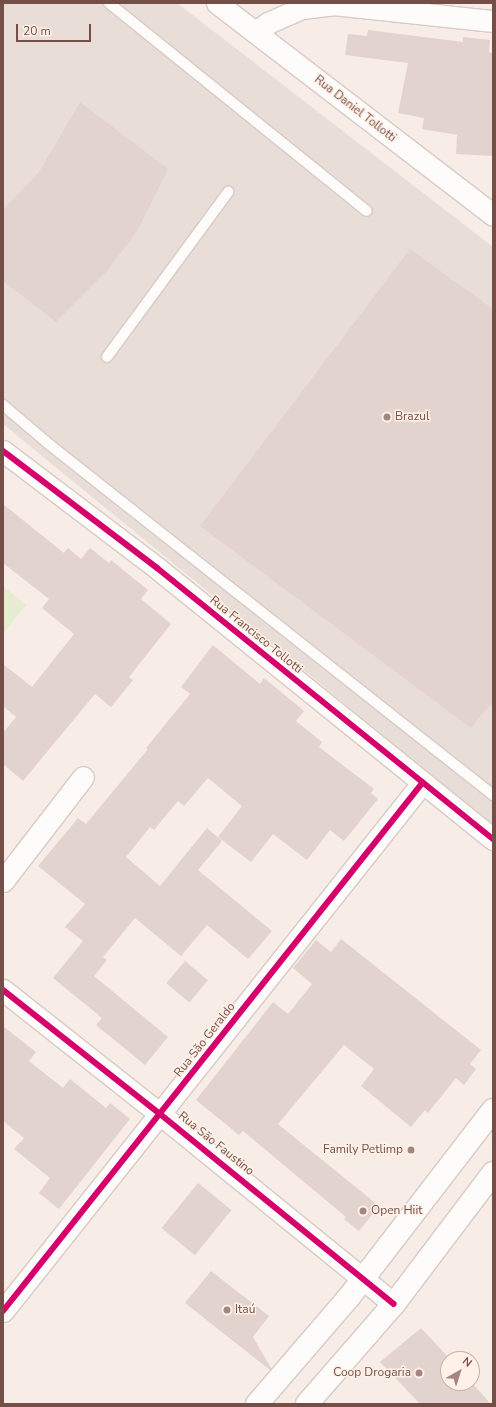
<!DOCTYPE html>
<meta charset="utf-8">
<style>
body{margin:0}
#map{position:relative;width:496px;height:1407px;overflow:hidden;background:#f7ede6;font-family:"Nunito Sans",sans-serif}
div>[style]{position:absolute}
.industrial>*{inset:0;background:#e9ddd7}
.green>*{inset:0;background:#e6ecd0}
.building>*{inset:0;background:#e3d3ce;transform-origin:0 0}
.roads{filter:drop-shadow(1px 0 #d8cac5) drop-shadow(-1px 0 #d8cac5) drop-shadow(0 1px #d8cac5) drop-shadow(0 -1px #d8cac5)}
.lane>*{height:10px;margin:-5px;padding:0 5px;transform-origin:5px;border-radius:5px;background:#fefcfb}
.street>*{height:21px;margin:-10.5px;padding:0 10.5px;transform-origin:10.5px;border-radius:10.5px;background:#fefcfb}
.secondary>*{height:22px;margin:-11px;padding:0 11px;transform-origin:11px;border-radius:11px;background:#fefcfb}
.cycleway>*{height:6px;margin:-3px;padding:0 3px;transform-origin:3px;border-radius:3px;background:#d6006c}
.dots>*{width:11px;height:11px;translate:-50% -50%;box-sizing:border-box;border:2px solid #fff1e7;border-radius:50%}
span{translate:-50% -50%;white-space:nowrap;text-align:center;line-height:1.15;-webkit-text-stroke:3px #fff1e7;paint-order:stroke}
.street-label{font-size:12px;color:#754e47}
.poi-label{font-size:12px;color:#754e47}
.left{translate:0 -50%;text-align:left}
.right{translate:-100% -50%;text-align:right}
.frame{position:absolute;inset:0;border:4px solid #754e47;pointer-events:none}
.north{position:absolute;left:440px;top:1351px;width:40px;height:40px;box-sizing:border-box;background:#fff1e7;border:1px solid #c8b0a7;border-radius:50%;rotate:39deg;font-size:11px;font-weight:700;line-height:16px;text-align:center;color:#754e47}
.north::after{content:'';display:block;margin:auto;width:14px;height:18px;background:#a2867f;clip-path:polygon(50% 0,100% 100%,50% 72%,0 100%)}
.scale{position:absolute;left:16px;top:24px;width:75px;height:18px;box-sizing:border-box;border:2px solid #754e47;border-top:0;padding-left:5px;font-size:12px;line-height:14px;white-space:nowrap;color:#754e47;-webkit-text-stroke:3px #fff1e7;paint-order:stroke}
</style>
<div id="map">
<div class="industrial">
<i style="clip-path:polygon(3px 3px,177px 3px,493px 247px,493px 825px,3px 424px)"></i>
</div>
<div class="green">
<i style="clip-path:polygon(3px 586px,26px 605px,3px 633px)"></i>
</div>
<div class="building">
<i style="clip-path:polygon(368px 30px,463px 42px,463px 37px,490px 40px,489px 52px,493px 53px,493px 156px,456px 154px,457px 135px,422px 129px,424px 118px,398px 113px,408px 63px,345px 55px,348px 34px,367px 36px)"></i>
<i style="clip-path:polygon(80px 102px,168px 169px,136px 233px,106px 272px,56px 322px,3px 281px,3px 210px,39px 172px)"></i>
<i style="clip-path:polygon(410px 249px,493px 309px,493px 701px,471px 728px,200px 526px)"></i>
<i style="clip-path:polygon(3px 504px,64px 553px,68px 548px,81px 559px,90px 548px,109px 563px,111px 560px,148px 590px,141px 599px,171px 624px,129px 677px,133px 680px,111px 707px,95px 694px,23px 781px,3px 764px,3px 733px,16px 717px,3px 706px,3px 664px,32px 687px,74px 634px,42px 608px,49px 599px,3px 563px)"></i>
<i style="clip-path:polygon(213px 645px,260px 684px,264px 678px,304px 711px,296px 721px,322px 742px,319px 747px,374px 789px,371px 793px,378px 799px,344px 841px,330px 830px,307px 860px,273px 834px,251px 862px,218px 837px,242px 806px,208px 778px,184px 806px,178px 801px,154px 830px,150px 827px,126px 857px,160px 886px,207px 828px,222px 841px,198px 870px,272px 931px,248px 959px,207px 925px,181px 956px,135px 918px,103px 957px,107px 960px,94px 976px,168px 1037px,145px 1065px,96px 1025px,102px 1018px,53px 978px,83px 941px,65px 927px,85px 904px,38px 866px,78px 818px,86px 824px,148px 749px,146px 748px,190px 694px,181px 687px)"></i>
<i style="clip-path:polygon(341px 939px,481px 1050px,470px 1064px,476px 1069px,464px 1085px,456px 1078px,428px 1113px,425px 1110px,411px 1127px,361px 1086px,374px 1069px,344px 1045px,278px 1124px,379px 1206px,359px 1231px,344px 1219px,346px 1217px,243px 1131px,239px 1135px,196px 1100px,273px 1002px,288px 1014px,312px 984px,293px 968px,316px 940px,331px 952px)"></i>
<i style="left:185px;top:961px;width:30px;height:29px;rotate:40deg"></i>
<i style="clip-path:polygon(3px 1026px,36px 1052px,29px 1061px,63px 1088px,70px 1079px,106px 1108px,110px 1103px,130px 1119px,59px 1209px,39px 1193px,50px 1178px,14px 1149px,24px 1138px,3px 1121px)"></i>
<i style="left:198px;top:1183px;width:43px;height:58px;rotate:39deg"></i>
<i style="clip-path:polygon(211px 1271px,269px 1316px,253px 1337px,271px 1368px,270px 1370px,185px 1303px)"></i>
<i style="clip-path:polygon(421px 1328px,450px 1359px,448px 1383px,472px 1383px,491px 1404px,420px 1404px,380px 1362px)"></i>
</div>
<div class="roads">
<div class="lane">
<i style="left:109px;top:3px;width:331px;rotate:38.9deg"></i>
<i style="left:107px;top:357px;width:205px;rotate:-53.7deg"></i>
<i style="left:3px;top:405px;width:62px;rotate:40.4deg"></i>
<i style="left:50px;top:445px;width:565px;rotate:38.31deg"></i>
</div>
<div class="street">
<i style="left:217px;top:3px;width:348px;rotate:37.5deg"></i>
<i style="left:255px;top:32px;width:16px;rotate:-35deg"></i>
<i style="left:268px;top:23px;width:37px;rotate:-24deg"></i>
<i style="left:302px;top:8px;width:31px;rotate:-7deg"></i>
<i style="left:333px;top:4px;width:161px;rotate:6.1deg"></i>
<i style="left:3px;top:451px;width:193px;rotate:37.2deg"></i>
<i style="left:157px;top:568px;width:432px;rotate:38.9deg"></i>
<i style="left:3px;top:881px;width:131px;rotate:-52.4deg"></i>
<i style="left:3px;top:990px;width:200px;rotate:38.3deg"></i>
<i style="left:160px;top:1114px;width:301px;rotate:39.1deg"></i>
<i style="left:3px;top:1311px;width:675px;rotate:-51.55deg"></i>
</div>
<div class="secondary">
<i style="left:257px;top:1404px;width:141px;rotate:-49.3deg"></i>
<i style="left:349px;top:1297px;width:236px;rotate:-52.4deg"></i>
<i style="left:307px;top:1404px;width:133px;rotate:-49deg"></i>
<i style="left:394px;top:1304px;width:164px;rotate:-52.9deg"></i>
</div>
</div>
<div class="cycleway">
<i style="left:3px;top:451px;width:193px;rotate:37.2deg"></i>
<i style="left:157px;top:568px;width:432px;rotate:38.9deg"></i>
<i style="left:3px;top:990px;width:200px;rotate:38.3deg"></i>
<i style="left:160px;top:1114px;width:301px;rotate:39.1deg"></i>
<i style="left:3px;top:1311px;width:675px;rotate:-51.55deg"></i>
</div>
<div class="dots">
<i style="left:387px;top:417px;background:#a2867f"></i>
<i style="left:411px;top:1150px;background:#a2867f"></i>
<i style="left:363px;top:1211px;background:#a2867f"></i>
<i style="left:227px;top:1310px;background:#a2867f"></i>
<i style="left:419px;top:1373px;background:#a2867f"></i>
</div>
<div class="street-label">
<span style="left:355px;top:109px;rotate:38deg">Rua Daniel Tollotti</span>
<span style="left:256px;top:635px;rotate:39deg">Rua Francisco Tollotti</span>
<span style="left:205px;top:1040px;rotate:-52deg">Rua São Geraldo</span>
<span style="left:216px;top:1144px;rotate:39deg">Rua São Faustino</span>
</div>
<div class="poi-label">
<span class="left" style="left:395px;top:417px">Brazul</span>
<span class="right" style="left:403px;top:1150px">Family Petlimp</span>
<span class="left" style="left:371px;top:1211px">Open Hiit</span>
<span class="left" style="left:235px;top:1310px">Itaú</span>
<span class="right" style="left:411px;top:1373px">Coop Drogaria</span>
</div>
<div class="frame"></div>
<div class="north">N</div>
<div class="scale">20 m</div>
</div>
